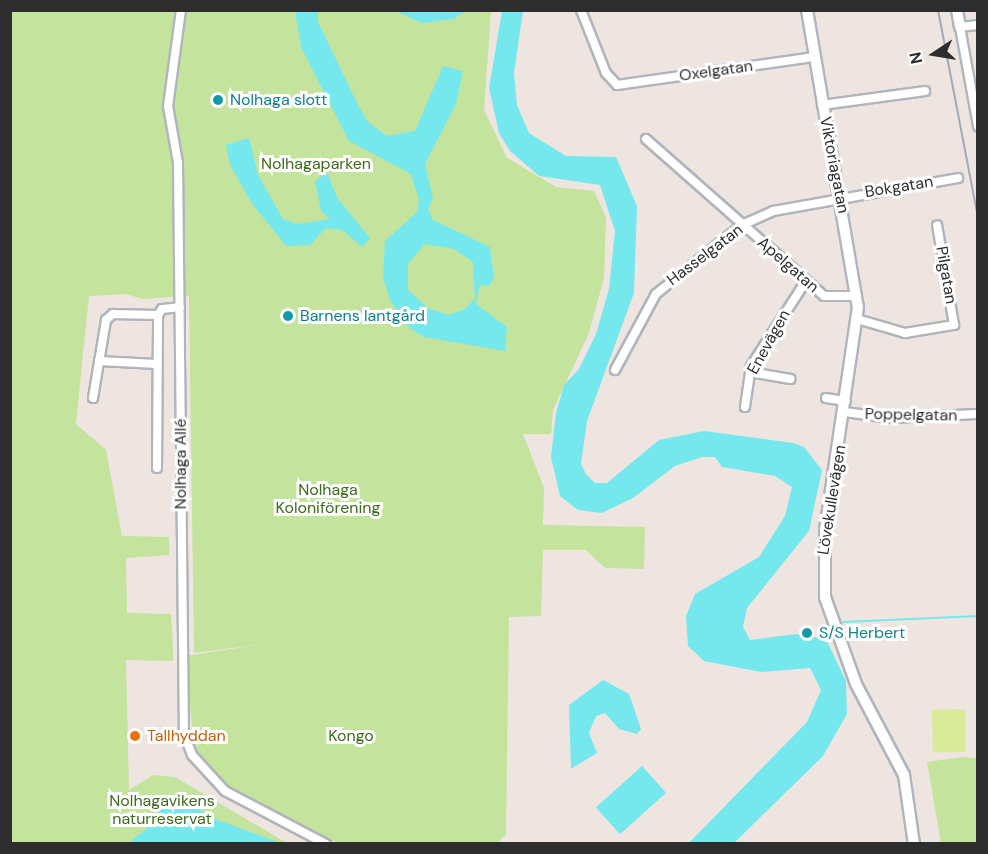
<!DOCTYPE html>
<meta charset="utf-8">
<style>
body{margin:0}
#map{position:relative;width:988px;height:854px;overflow:hidden;background:#eee5e0;font-family:"DM Sans",sans-serif}
div>[style]{position:absolute}
.green>*{inset:0;background:#c4e39d}
.pitch>*{inset:0;background:#daea99;transform-origin:0 0}
.water>*{inset:0;background:#75e8ee;transform-origin:0 0}
.stream>*{height:2px;margin:-1px;padding:0 1px;transform-origin:1px;border-radius:1px;background:#75e8ee}
.roads{filter:drop-shadow(2px 0 #b0b5bd) drop-shadow(-2px 0 #b0b5bd) drop-shadow(0 2px #b0b5bd) drop-shadow(0 -2px #b0b5bd)}
.street>*{height:8px;margin:-4px;padding:0 4px;transform-origin:4px;border-radius:4px;background:#fff}
.secondary>*{height:10px;margin:-5px;padding:0 5px;transform-origin:5px;border-radius:5px;background:#fff}
.rail>*{height:2px;margin:-1px;padding:0 1px;transform-origin:1px;border-radius:1px;background:#a2a9b7}
.dots>*{width:16px;height:16px;translate:-50% -50%;box-sizing:border-box;border:3px solid #fff;border-radius:50%}
span{translate:-50% -50%;white-space:nowrap;text-align:center;line-height:1.15;-webkit-text-stroke:6px #fff;paint-order:stroke}
.street-label{font-size:16px;color:#2d2d2d}
.culture-label{font-size:16px;color:#0d838f}
.left{translate:0 -50%;text-align:left}
.park-label{font-size:16px;color:#3d6b1c}
.food-label{font-size:16px;color:#c56008}
.frame{position:absolute;inset:0;border:12px solid #2d2d2d;pointer-events:none}
.north{position:absolute;left:904px;top:24px;width:60px;height:60px;-webkit-text-stroke:4px #fff;paint-order:stroke;rotate:258deg;font-size:16px;font-weight:700;line-height:24px;text-align:center;color:#2d2d2d}
.north::after{content:'';display:block;margin:auto;width:21px;height:27px;background:#2d2d2d;clip-path:polygon(50% 0,100% 100%,50% 72%,0 100%)}
</style>
<div id="map">
<div class="green">
<i style="clip-path:polygon(10px 11px,491px 11px,484px 110px,507px 158px,556px 187px,594px 191px,606px 217px,604px 278px,589px 333px,553px 410px,551px 434px,523px 434px,544px 488px,543px 525px,645px 527px,644px 569px,605px 568px,586px 550px,543px 550px,541px 616px,509px 617px,506px 835px,497px 843px,338px 843px,235px 796px,196px 766px,185px 656px,271px 643px,194px 653px,189px 296px,142px 299px,126px 294px,89px 296px,76px 424px,106px 450px,122px 536px,169px 537px,169px 555px,126px 558px,127px 613px,171px 614px,173px 648px,173px 661px,126px 660px,129px 790px,153px 775px,175px 777px,287px 843px,11px 843px)"></i>
<i style="clip-path:polygon(962px 757px,977px 758px,977px 843px,941px 843px,927px 762px)"></i>
</div>
<div class="pitch">
<i style="left:965px;top:709px;width:43px;height:33px;rotate:89deg"></i>
</div>
<div class="water">
<i style="clip-path:polygon(evenodd,295px 11px,318px 11px,318px 22px,358px 105px,368px 122px,387px 136px,415px 131px,443px 66px,463px 71px,456px 104px,425px 164px,433px 198px,428px 209px,433px 220px,490px 247px,494px 278px,489px 286px,480px 285px,476px 304px,507px 327px,505px 351px,424px 337px,408px 327px,390px 300px,383px 277px,385px 241px,417px 212px,419px 200px,411px 174px,349px 141px,301px 47px,295px 11px,425px 244px,454px 249px,473px 262px,475px 299px,463px 310px,448px 315px,428px 308px,408px 290px,408px 264px,425px 244px)"></i>
<i style="clip-path:polygon(395px 11px,466px 11px,454px 19px,422px 23px)"></i>
<i style="clip-path:polygon(502px 11px,523px 11px,514px 73px,517px 105px,529px 133px,566px 156px,616px 157px,637px 206px,634px 293px,587px 421px,581px 464px,586px 474px,595px 483px,607px 483px,659px 440px,704px 431px,793px 443px,804px 447px,822px 470px,809px 531px,747px 608px,743px 627px,750px 640px,796px 634px,826px 639px,846px 681px,847px 714px,823px 756px,734px 843px,689px 843px,807px 722px,821px 690px,810px 668px,761px 672px,704px 661px,688px 646px,686px 616px,695px 594px,759px 557px,785px 516px,792px 487px,775px 476px,722px 467px,715px 457px,702px 457px,675px 466px,633px 498px,602px 513px,578px 510px,560px 496px,551px 457px,556px 413px,564px 385px,579px 369px,596px 334px,609px 289px,615px 231px,600px 185px,539px 176px,510px 151px,499px 133px,489px 88px)"></i>
<i style="clip-path:polygon(249px 138px,258px 175px,283px 219px,298px 224px,330px 219px,321px 211px,315px 181px,327px 173px,338px 199px,370px 238px,362px 247px,342px 230px,326px 228px,310px 245px,286px 246px,253px 205px,230px 165px,226px 145px)"></i>
<i style="clip-path:polygon(603px 680px,629px 694px,641px 729px,637px 734px,619px 729px,605px 713px,596px 716px,589px 733px,597px 753px,571px 769px,569px 705px)"></i>
<i style="left:642px;top:766px;width:36px;height:62px;rotate:48deg"></i>
<i style="clip-path:polygon(187px 799px,210px 817px,280px 843px,129px 843px,152px 824px,159px 807px)"></i>
</div>
<div class="stream">
<i style="left:843px;top:622px;width:135px;rotate:-2.5deg"></i>
</div>
<div class="roads">
<div class="street">
<i style="left:181px;top:10px;width:97px;rotate:97.7deg"></i>
<i style="left:168px;top:106px;width:58px;rotate:80deg"></i>
<i style="left:178px;top:163px;width:571px;rotate:89.4deg"></i>
<i style="left:184px;top:734px;width:22px;rotate:69deg"></i>
<i style="left:192px;top:755px;width:49px;rotate:47.5deg"></i>
<i style="left:225px;top:791px;width:114px;rotate:27.7deg"></i>
<i style="left:581px;top:10px;width:68px;rotate:68.4deg"></i>
<i style="left:606px;top:73px;width:16px;rotate:47deg"></i>
<i style="left:617px;top:85px;width:198px;rotate:-8.1deg"></i>
<i style="left:978px;top:25px;width:18px;rotate:174deg"></i>
<i style="left:960px;top:27px;width:101px;rotate:79.7deg"></i>
<i style="left:822px;top:105px;width:104px;rotate:-7.7deg"></i>
<i style="left:646px;top:139px;width:237px;rotate:41.4deg"></i>
<i style="left:824px;top:296px;width:33px"></i>
<i style="left:857px;top:319px;width:50px;rotate:16.3deg"></i>
<i style="left:905px;top:333px;width:50px;rotate:-9.3deg"></i>
<i style="left:954px;top:325px;width:101px;rotate:-99.6deg"></i>
<i style="left:99px;top:361px;width:58px;rotate:3deg"></i>
<i style="left:615px;top:370px;width:86px;rotate:-61.7deg"></i>
<i style="left:656px;top:294px;width:110px;rotate:-38.7deg"></i>
<i style="left:742px;top:225px;width:34px;rotate:-24deg"></i>
<i style="left:773px;top:211px;width:188px;rotate:-10.1deg"></i>
<i style="left:750px;top:372px;width:41px;rotate:9.9deg"></i>
<i style="left:93px;top:398px;width:79px;rotate:-80.5deg"></i>
<i style="left:106px;top:320px;width:9px;rotate:-41deg"></i>
<i style="left:113px;top:314px;width:45px;rotate:1.3deg"></i>
<i style="left:826px;top:398px;width:20px;rotate:9deg"></i>
<i style="left:745px;top:407px;width:41px;rotate:-81.7deg"></i>
<i style="left:751px;top:366px;width:101px;rotate:-57.1deg"></i>
<i style="left:845px;top:412px;width:45px;rotate:7.6deg"></i>
<i style="left:890px;top:418px;width:88px;rotate:-2.6deg"></i>
<i style="left:157px;top:468px;width:153px;rotate:-89.6deg"></i>
<i style="left:158px;top:315px;width:7px;rotate:-56deg"></i>
<i style="left:162px;top:309px;width:18px;rotate:-6deg"></i>
</div>
<div class="secondary">
<i style="left:807px;top:10px;width:301px;rotate:80.3deg"></i>
<i style="left:858px;top:307px;width:225px;rotate:98.4deg"></i>
<i style="left:825px;top:530px;width:67px;rotate:90deg"></i>
<i style="left:825px;top:597px;width:92px;rotate:70.4deg"></i>
<i style="left:856px;top:684px;width:103px;rotate:62.2deg"></i>
<i style="left:904px;top:775px;width:70px;rotate:81.8deg"></i>
<i style="left:957px;top:10px;width:17px;rotate:80deg"></i>
</div>
</div>
<div class="rail">
<i style="left:938px;top:10px;width:212px;rotate:79.1deg"></i>
</div>
<div class="dots">
<i style="left:218px;top:100px;background:#0f9aa8"></i>
<i style="left:288px;top:316px;background:#0f9aa8"></i>
<i style="left:807px;top:633px;background:#0f9aa8"></i>
<i style="left:135px;top:736px;background:#e8710a"></i>
</div>
<div class="street-label">
<span style="left:716px;top:71px;rotate:-8deg">Oxelgatan</span>
<span style="left:834px;top:165px;rotate:79deg">Viktoriagatan</span>
<span style="left:899px;top:187px;rotate:-9deg">Bokgatan</span>
<span style="left:705px;top:255px;rotate:-37deg">Hasselgatan</span>
<span style="left:788px;top:265px;rotate:41deg">Apelgatan</span>
<span style="left:946px;top:275px;rotate:80deg">Pilgatan</span>
<span style="left:769px;top:342px;rotate:-61deg">Enevägen</span>
<span style="left:911px;top:415px;rotate:1deg">Poppelgatan</span>
<span style="left:181px;top:464px;rotate:-90deg">Nolhaga Allé</span>
<span style="left:832px;top:500px;rotate:-81deg">Lövekullevägen</span>
</div>
<div class="culture-label">
<span class="left" style="left:230px;top:100px">Nolhaga slott</span>
<span class="left" style="left:300px;top:316px">Barnens lantgård</span>
<span class="left" style="left:819px;top:633px">S/S Herbert</span>
</div>
<div class="park-label">
<span style="left:316px;top:164px">Nolhagaparken</span>
<span style="left:328px;top:499px">Nolhaga<br>Koloniförening</span>
<span style="left:351px;top:736px">Kongo</span>
<span style="left:162px;top:810px">Nolhagavikens<br>naturreservat</span>
</div>
<div class="food-label">
<span class="left" style="left:147px;top:736px">Tallhyddan</span>
</div>
<div class="frame"></div>
<div class="north">N</div>
</div>
